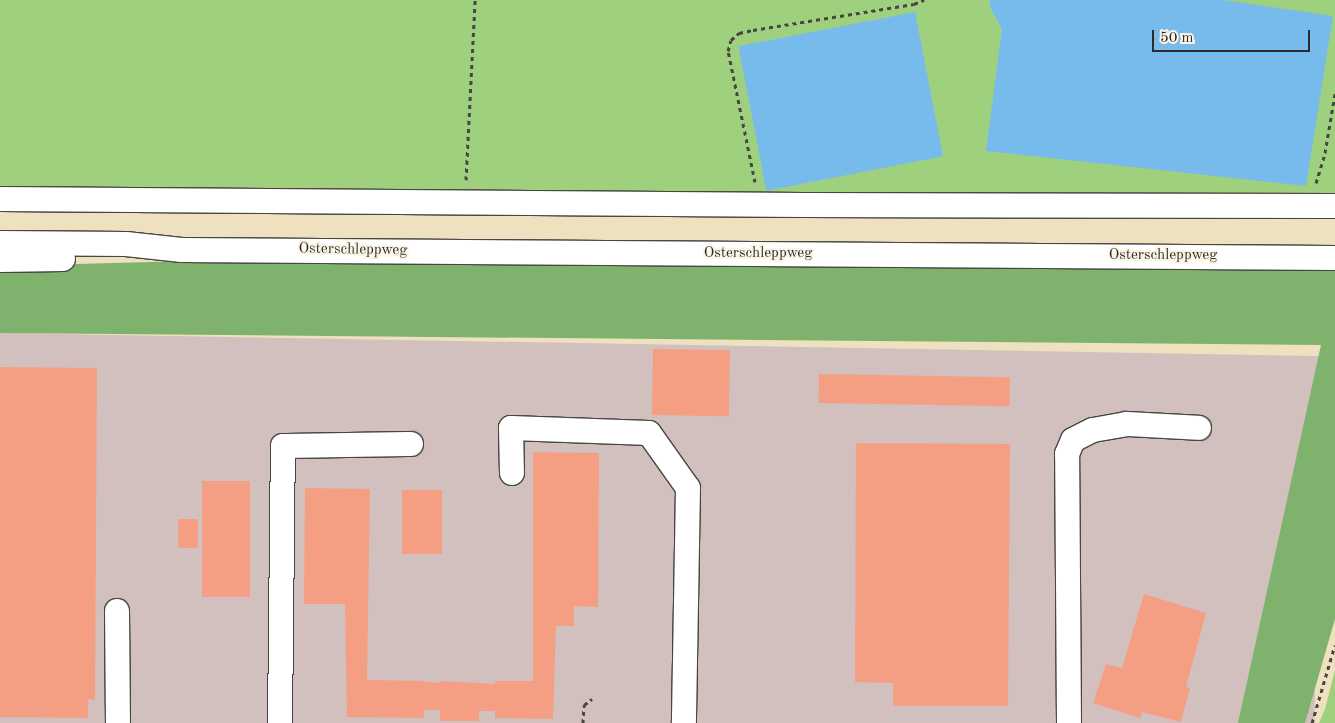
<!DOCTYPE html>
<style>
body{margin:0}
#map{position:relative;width:1335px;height:723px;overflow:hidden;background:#eee1c0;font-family:"Old Standard TT",serif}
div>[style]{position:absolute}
.industrial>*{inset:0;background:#d1c0bd;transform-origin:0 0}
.green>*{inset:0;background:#9fd07e;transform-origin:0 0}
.forest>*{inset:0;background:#7fb26d}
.water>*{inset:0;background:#77bbed;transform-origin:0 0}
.building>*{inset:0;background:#f49f83;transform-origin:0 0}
.path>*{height:3px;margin-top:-1.5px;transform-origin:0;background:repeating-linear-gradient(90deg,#484641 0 4px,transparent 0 8px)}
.roads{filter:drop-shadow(1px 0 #484641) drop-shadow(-1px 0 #484641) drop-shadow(0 1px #484641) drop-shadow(0 -1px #484641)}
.minor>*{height:24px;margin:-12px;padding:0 12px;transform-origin:12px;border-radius:12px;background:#fff}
span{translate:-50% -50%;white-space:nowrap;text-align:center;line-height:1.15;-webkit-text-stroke:4px #fcf5e5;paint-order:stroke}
.street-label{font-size:15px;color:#2b2b2b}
.scale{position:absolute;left:1152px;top:30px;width:158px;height:22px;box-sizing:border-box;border:2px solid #2b2b2b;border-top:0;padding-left:6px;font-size:15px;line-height:18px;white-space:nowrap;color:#2b2b2b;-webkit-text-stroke:4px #fcf5e5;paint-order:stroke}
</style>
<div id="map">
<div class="industrial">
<i style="left:0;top:333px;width:1321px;height:390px;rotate:1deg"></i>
</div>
<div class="green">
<i style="left:0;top:0;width:1335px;height:212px"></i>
<i style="clip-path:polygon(1335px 670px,1335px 723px,1319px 723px,1325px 709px)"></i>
</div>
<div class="forest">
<i style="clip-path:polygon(227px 260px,1335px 269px,1335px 619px,1305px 723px,1238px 723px,1321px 345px,0 333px,0 266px)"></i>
</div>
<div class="water">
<i style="clip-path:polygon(990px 0,1223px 0,1333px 16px,1306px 186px,986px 151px,1002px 29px,990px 7px)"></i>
<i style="left:915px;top:12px;width:147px;height:180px;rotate:79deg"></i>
</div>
<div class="building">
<i style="left:653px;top:349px;width:77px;height:66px;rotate:1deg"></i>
<i style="clip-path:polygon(0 367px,97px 368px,95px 700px,88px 699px,88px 718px,0 717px)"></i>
<i style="left:819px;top:374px;width:191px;height:29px;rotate:1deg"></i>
<i style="clip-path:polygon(856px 443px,1010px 444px,1008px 706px,893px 706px,893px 683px,855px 682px)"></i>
<i style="clip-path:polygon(533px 452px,599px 453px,598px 607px,574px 606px,574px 626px,556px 626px,553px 719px,495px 718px,495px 711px,479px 711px,479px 721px,440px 721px,440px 710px,424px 710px,424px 718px,347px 717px,345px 604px,304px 604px,305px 488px,370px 489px,367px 680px,425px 681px,425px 682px,440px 683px,440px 681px,495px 684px,495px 681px,533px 681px)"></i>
<i style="left:202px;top:481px;width:48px;height:116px"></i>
<i style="left:402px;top:490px;width:40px;height:64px"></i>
<i style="left:178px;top:519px;width:20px;height:29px"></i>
<i style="clip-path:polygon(1144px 594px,1206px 613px,1186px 687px,1190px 688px,1181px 722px,1142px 712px,1140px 718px,1093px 703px,1106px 664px,1122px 668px)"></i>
</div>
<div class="path">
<i style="left:466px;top:180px;width:180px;rotate:-87.1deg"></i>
<i style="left:755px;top:182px;width:134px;rotate:-101.6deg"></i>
<i style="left:728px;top:51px;width:11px;rotate:-75deg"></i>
<i style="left:731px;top:40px;width:11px;rotate:-41deg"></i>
<i style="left:739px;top:33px;width:14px;rotate:-12deg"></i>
<i style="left:753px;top:30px;width:163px;rotate:-9.2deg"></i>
<i style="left:914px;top:4px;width:11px;rotate:-22deg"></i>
<i style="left:1316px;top:183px;width:31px;rotate:-73deg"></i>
<i style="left:1325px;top:153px;width:60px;rotate:-80.4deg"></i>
<i style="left:583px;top:723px;width:18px;rotate:-87deg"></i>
<i style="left:584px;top:705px;width:10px;rotate:-37deg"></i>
<i style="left:1312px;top:723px;width:81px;rotate:-73.6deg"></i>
</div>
<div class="roads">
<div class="minor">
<i style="left:0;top:199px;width:804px;rotate:0.43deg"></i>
<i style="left:804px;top:205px;width:531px;rotate:0.11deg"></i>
<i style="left:0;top:243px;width:126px;rotate:0.5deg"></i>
<i style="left:126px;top:244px;width:56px;rotate:6.1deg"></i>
<i style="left:182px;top:250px;width:1153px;rotate:0.4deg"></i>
<i style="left:0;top:260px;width:63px;rotate:-0.9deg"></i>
<i style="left:512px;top:473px;width:45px;rotate:-91.3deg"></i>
<i style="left:511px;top:428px;width:138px;rotate:2.1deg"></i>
<i style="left:649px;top:433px;width:67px;rotate:54.7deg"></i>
<i style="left:688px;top:488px;width:235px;rotate:91deg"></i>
<i style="left:117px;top:611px;width:112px;rotate:89.5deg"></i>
<i style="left:280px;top:723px;width:277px;rotate:-89.4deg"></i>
<i style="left:283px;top:446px;width:128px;rotate:-0.9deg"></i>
<i style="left:1069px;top:723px;width:269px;rotate:-90.4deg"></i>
<i style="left:1067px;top:454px;width:15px;rotate:-67deg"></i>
<i style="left:1073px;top:440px;width:22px;rotate:-27deg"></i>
<i style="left:1093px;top:430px;width:34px;rotate:-10deg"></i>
<i style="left:1126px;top:424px;width:73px;rotate:3.1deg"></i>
</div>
</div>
<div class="street-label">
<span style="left:353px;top:250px;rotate:1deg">Osterschleppweg</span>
<span style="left:758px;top:254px">Osterschleppweg</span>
<span style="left:1163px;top:256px">Osterschleppweg</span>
</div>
<div class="scale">50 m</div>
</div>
